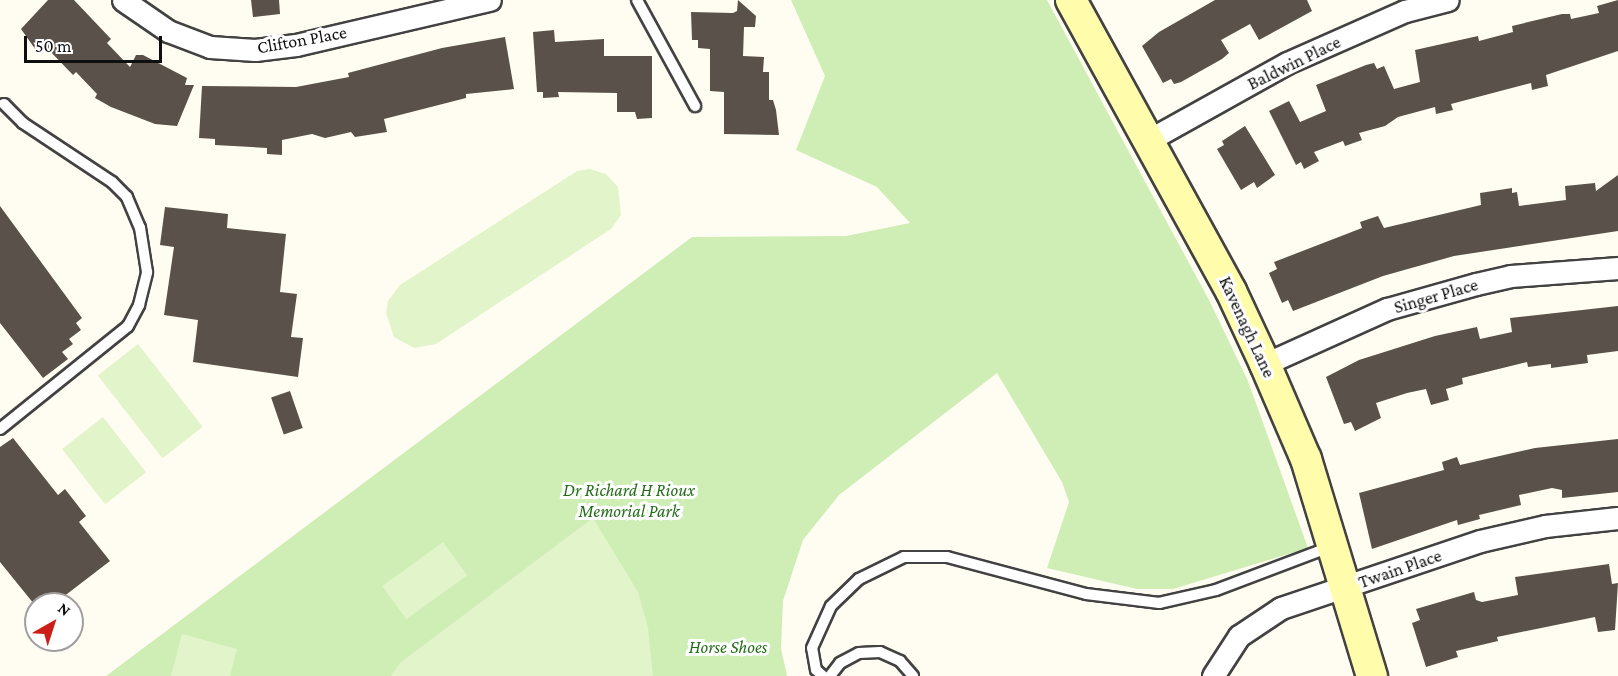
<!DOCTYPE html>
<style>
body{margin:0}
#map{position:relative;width:1618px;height:676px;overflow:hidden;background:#fffdf1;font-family:"Crimson Pro",serif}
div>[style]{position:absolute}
.green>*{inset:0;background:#cfeeb6}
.pitch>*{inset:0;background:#e2f4c9;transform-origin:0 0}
.building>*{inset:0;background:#59514a;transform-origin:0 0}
.roads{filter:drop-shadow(2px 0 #424242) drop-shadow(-2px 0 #424242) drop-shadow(0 2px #424242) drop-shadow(0 -2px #424242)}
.lane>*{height:10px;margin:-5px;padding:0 5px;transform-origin:5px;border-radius:5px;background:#fff}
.street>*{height:21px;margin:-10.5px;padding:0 10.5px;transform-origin:10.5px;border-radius:10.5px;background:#fff}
.secondary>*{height:30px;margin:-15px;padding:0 15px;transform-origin:15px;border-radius:15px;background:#fffcac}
span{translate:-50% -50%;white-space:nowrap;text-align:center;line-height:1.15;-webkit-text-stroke:6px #fff;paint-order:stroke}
.street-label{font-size:18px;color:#0f0f0f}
.park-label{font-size:18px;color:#246e19;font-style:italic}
.north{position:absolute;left:24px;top:592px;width:60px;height:60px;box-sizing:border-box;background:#fff;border:2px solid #9f9f9f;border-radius:50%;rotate:39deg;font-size:16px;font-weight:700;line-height:24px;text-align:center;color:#0f0f0f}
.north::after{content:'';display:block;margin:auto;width:21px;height:27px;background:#cd1f1a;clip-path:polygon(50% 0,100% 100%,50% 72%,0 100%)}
.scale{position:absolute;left:24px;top:36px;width:138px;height:27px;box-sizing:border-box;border:3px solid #0f0f0f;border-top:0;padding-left:8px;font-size:18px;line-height:21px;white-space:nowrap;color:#0f0f0f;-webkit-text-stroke:4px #fff;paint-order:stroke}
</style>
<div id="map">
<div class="green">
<i style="clip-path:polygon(791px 0,1047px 0,1209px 300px,1248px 381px,1308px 548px,1173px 589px,1137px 589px,1047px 568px,1069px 502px,1062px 482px,997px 373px,839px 495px,803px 540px,783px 601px,781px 648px,787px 676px,106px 676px,692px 237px,846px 236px,910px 223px,877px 187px,796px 150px,825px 76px)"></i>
</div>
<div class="pitch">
<i style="clip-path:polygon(590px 169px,606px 174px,618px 187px,621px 215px,611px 229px,436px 344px,414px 348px,394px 337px,386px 313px,388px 301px,400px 285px,577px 171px)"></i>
<i style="left:138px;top:344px;width:105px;height:51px;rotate:52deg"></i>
<i style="left:103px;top:417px;width:70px;height:52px;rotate:52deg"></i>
<i style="clip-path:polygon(593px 518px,638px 592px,648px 628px,653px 676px,391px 676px,400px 663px)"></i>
<i style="left:443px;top:542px;width:41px;height:75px;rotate:54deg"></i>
<i style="clip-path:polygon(182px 634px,237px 649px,230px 676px,171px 676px)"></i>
</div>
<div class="building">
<i style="clip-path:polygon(48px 0,74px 0,111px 39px,107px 43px,130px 67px,136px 55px,143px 55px,187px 78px,185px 85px,194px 85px,177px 126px,155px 124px,111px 107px,95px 98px,97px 94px,76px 72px,73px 75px,45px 46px,38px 53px,21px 29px)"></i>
<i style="clip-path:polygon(251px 0,279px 0,280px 14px,253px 17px)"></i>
<i style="clip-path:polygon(738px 0,756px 16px,755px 27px,744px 27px,743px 56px,764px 57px,763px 72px,769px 72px,769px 100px,773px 100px,776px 110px,779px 135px,724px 134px,724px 92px,710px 91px,710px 49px,698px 48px,698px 40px,692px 40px,691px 12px,733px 13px,737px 11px)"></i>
<i style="clip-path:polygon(1215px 0,1307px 0,1312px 11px,1259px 40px,1250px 24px,1221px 40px,1229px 53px,1222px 59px,1181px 82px,1174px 84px,1171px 79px,1163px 83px,1142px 46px,1159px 32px)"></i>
<i style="clip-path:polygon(1618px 0,1618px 51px,1546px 75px,1548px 86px,1532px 90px,1531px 83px,1451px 104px,1453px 110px,1436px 114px,1435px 107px,1398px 117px,1385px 126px,1359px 133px,1362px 140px,1345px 146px,1343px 141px,1314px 152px,1319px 161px,1304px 169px,1301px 162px,1296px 165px,1269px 111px,1289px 101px,1300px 122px,1326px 111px,1316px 85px,1366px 65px,1374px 63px,1377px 69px,1384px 66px,1394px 89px,1420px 82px,1415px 50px,1478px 36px,1479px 41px,1513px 32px,1512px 26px,1562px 14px,1570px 14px,1571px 19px,1599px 13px,1597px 6px)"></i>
<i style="clip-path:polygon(554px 30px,555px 42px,604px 39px,604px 56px,652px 56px,652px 118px,637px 119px,635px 112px,617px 112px,617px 93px,558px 92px,559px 97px,543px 98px,543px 92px,537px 92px,533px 32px)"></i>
<i style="clip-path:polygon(505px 37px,514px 89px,466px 94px,466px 98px,384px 119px,387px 132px,355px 137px,351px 132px,325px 138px,312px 134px,282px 140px,282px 155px,267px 154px,267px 148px,215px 145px,215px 139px,199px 138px,202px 86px,296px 87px,349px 77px,348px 73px,442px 48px)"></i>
<i style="clip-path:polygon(1245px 126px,1275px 175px,1257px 188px,1254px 182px,1241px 190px,1217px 149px,1224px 145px,1222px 141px)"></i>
<i style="clip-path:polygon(1618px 175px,1618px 231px,1454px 256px,1383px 276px,1293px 311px,1288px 300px,1282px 303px,1269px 273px,1277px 269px,1274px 262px,1362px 228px,1360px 222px,1378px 216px,1384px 228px,1481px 205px,1480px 193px,1512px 188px,1512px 193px,1517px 192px,1519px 206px,1566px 200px,1565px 186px,1595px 183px,1596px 191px)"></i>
<i style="clip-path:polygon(0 206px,82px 318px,76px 323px,81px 330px,69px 339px,73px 344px,62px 352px,68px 359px,43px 378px,0 323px)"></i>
<i style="clip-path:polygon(165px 207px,228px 214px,227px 228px,286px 234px,280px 292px,297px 294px,291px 337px,303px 338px,298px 377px,193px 362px,198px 320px,164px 315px,174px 247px,160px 245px)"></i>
<i style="clip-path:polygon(1618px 306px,1618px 351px,1587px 355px,1588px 363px,1551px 368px,1551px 364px,1528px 367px,1527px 362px,1462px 378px,1463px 384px,1446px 389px,1449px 400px,1431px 405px,1426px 389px,1407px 393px,1376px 403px,1381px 418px,1355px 431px,1351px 422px,1344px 424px,1326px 377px,1359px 360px,1435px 336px,1477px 327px,1480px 339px,1512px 332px,1510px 318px)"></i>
<i style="left:290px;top:391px;width:39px;height:20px;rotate:71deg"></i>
<i style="clip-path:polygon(13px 438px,58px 495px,65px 489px,86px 516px,79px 522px,110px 561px,54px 604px,34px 604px,0 562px,0 447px)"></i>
<i style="clip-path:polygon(1618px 439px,1618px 492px,1562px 498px,1562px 490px,1552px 488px,1519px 495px,1521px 505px,1479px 515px,1480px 519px,1458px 525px,1457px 520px,1372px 549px,1359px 493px,1444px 470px,1442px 462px,1457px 457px,1460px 465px,1535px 448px)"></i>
<i style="clip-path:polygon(1609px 564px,1612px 584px,1618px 583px,1615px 630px,1598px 632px,1595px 617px,1497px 637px,1498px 641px,1456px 651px,1458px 657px,1426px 667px,1412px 623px,1420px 620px,1416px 609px,1474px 592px,1476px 600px,1482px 602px,1518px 595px,1515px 577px)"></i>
</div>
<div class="roads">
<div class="lane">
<i style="left:637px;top:0;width:121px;rotate:61.3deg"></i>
<i style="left:0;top:429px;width:164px;rotate:-38.8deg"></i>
<i style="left:128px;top:326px;width:24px;rotate:-62deg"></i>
<i style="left:139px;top:305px;width:34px;rotate:-76deg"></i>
<i style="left:147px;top:272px;width:45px;rotate:-99deg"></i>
<i style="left:140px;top:228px;width:34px;rotate:-113deg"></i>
<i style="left:127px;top:197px;width:21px;rotate:-135deg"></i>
<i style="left:112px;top:182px;width:107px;rotate:-146.5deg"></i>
<i style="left:23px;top:123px;width:27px;rotate:-135deg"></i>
<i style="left:823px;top:676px;width:9px;rotate:-139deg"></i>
<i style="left:816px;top:670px;width:22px;rotate:-100deg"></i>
<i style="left:812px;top:648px;width:46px;rotate:-65.7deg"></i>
<i style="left:831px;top:606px;width:39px;rotate:-44deg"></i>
<i style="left:859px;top:579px;width:50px;rotate:-26.1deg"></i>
<i style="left:904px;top:557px;width:43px"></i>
<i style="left:947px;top:557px;width:144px;rotate:14.9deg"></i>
<i style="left:1086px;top:594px;width:74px;rotate:7deg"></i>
<i style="left:1159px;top:603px;width:58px;rotate:-12.8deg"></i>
<i style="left:1216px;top:590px;width:122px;rotate:-20.7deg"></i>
<i style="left:830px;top:676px;width:16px;rotate:-52deg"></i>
<i style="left:840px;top:663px;width:21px;rotate:-28deg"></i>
<i style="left:859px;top:653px;width:21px;rotate:-3deg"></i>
<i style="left:880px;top:652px;width:22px;rotate:24deg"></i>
<i style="left:900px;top:661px;width:20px;rotate:49deg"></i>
</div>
<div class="street">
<i style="left:123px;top:0;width:55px;rotate:34.6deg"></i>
<i style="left:168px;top:31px;width:45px;rotate:20.9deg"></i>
<i style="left:210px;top:47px;width:45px;rotate:3.8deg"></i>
<i style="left:255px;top:50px;width:41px;rotate:-7deg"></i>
<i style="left:296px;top:45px;width:199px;rotate:-13.1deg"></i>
<i style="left:1147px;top:141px;width:160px;rotate:-29.1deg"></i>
<i style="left:1287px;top:63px;width:129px;rotate:-23.8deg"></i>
<i style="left:1405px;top:11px;width:44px;rotate:-14.3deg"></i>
<i style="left:1265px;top:364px;width:134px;rotate:-24.3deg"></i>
<i style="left:1387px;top:309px;width:92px;rotate:-15.7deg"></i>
<i style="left:1476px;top:284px;width:36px;rotate:-13deg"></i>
<i style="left:1511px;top:276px;width:107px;rotate:-4.3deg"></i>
<i style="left:1213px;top:676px;width:48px;rotate:-57deg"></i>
<i style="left:1239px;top:636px;width:50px;rotate:-33.7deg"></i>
<i style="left:1281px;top:608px;width:210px;rotate:-18.6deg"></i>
<i style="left:1480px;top:541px;width:67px;rotate:-13deg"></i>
<i style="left:1545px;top:526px;width:73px;rotate:-6.3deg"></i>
</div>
<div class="secondary">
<i style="left:1071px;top:0;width:332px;rotate:61.2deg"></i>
<i style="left:1231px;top:291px;width:81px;rotate:65deg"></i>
<i style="left:1265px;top:364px;width:103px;rotate:66.7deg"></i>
<i style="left:1306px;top:459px;width:227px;rotate:73.1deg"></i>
</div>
</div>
<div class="street-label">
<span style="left:302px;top:40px;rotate:-10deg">Clifton Place</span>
<span style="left:1294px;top:63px;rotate:-26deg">Baldwin Place</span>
<span style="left:1436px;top:296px;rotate:-16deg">Singer Place</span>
<span style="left:1247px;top:327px;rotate:65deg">Kavenagh Lane</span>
<span style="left:1400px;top:569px;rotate:-19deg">Twain Place</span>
</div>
<div class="park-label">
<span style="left:629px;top:501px">Dr Richard H Rioux<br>Memorial Park</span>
<span style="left:728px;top:647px">Horse Shoes</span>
</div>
<div class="north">N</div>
<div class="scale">50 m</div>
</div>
